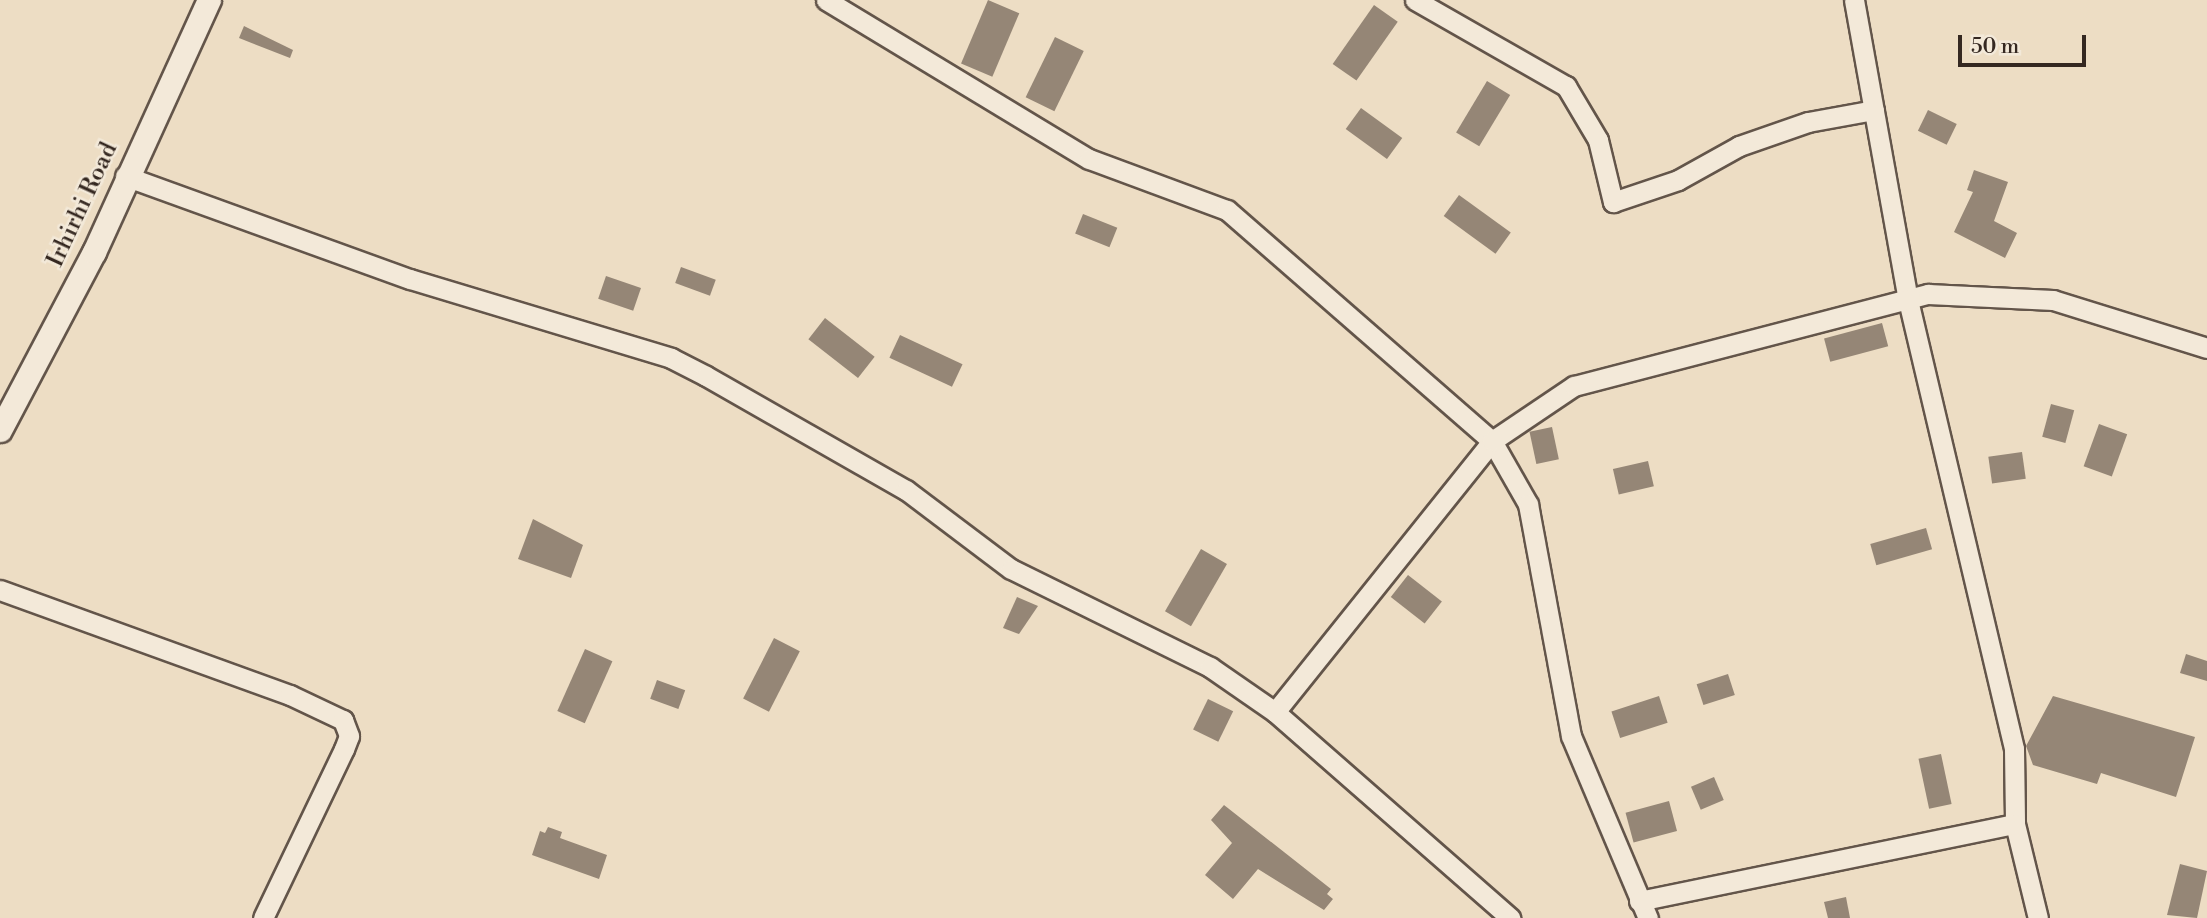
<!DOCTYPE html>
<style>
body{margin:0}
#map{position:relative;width:2207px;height:918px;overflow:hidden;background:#edddc4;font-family:"Libre Bodoni",serif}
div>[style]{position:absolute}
.building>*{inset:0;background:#958676;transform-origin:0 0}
.roads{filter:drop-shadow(2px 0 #63554a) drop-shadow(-2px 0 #63554a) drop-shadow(0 2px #63554a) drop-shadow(0 -2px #63554a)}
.minor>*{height:19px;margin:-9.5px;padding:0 9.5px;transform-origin:9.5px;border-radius:9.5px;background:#f3e9d9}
.tertiary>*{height:23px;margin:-11.5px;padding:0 11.5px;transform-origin:11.5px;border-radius:11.5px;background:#f3e9d9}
span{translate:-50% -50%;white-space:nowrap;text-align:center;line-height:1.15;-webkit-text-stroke:5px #f3e9d9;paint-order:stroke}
.street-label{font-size:24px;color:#352821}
.scale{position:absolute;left:1958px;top:35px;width:128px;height:32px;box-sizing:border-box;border:4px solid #352821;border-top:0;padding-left:9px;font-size:21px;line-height:24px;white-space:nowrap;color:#352821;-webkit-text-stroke:5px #f3e9d9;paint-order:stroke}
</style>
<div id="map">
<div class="building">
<i style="left:988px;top:0;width:34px;height:69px;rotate:23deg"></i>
<i style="left:1374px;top:5px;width:29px;height:72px;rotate:35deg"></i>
<i style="clip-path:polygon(244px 26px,293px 50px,290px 58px,239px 38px)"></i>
<i style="left:1055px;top:37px;width:32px;height:67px;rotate:26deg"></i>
<i style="left:1487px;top:81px;width:27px;height:60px;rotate:31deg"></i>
<i style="left:1361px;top:108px;width:51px;height:26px;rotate:36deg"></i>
<i style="left:1928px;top:110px;width:32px;height:23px;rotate:26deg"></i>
<i style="clip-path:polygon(1974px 170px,2008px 182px,1994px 221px,2017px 233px,2005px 258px,1954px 232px,1973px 192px,1967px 190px)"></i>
<i style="left:1459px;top:195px;width:64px;height:26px;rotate:36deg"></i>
<i style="left:1083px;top:214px;width:37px;height:21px;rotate:22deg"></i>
<i style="left:681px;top:267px;width:37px;height:17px;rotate:20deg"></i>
<i style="left:606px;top:276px;width:37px;height:24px;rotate:19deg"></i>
<i style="left:825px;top:318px;width:63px;height:27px;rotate:38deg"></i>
<i style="left:1882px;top:323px;width:24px;height:60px;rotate:75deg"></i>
<i style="left:900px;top:335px;width:69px;height:25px;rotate:25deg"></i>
<i style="left:2051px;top:404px;width:24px;height:34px;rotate:15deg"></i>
<i style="left:2099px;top:424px;width:30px;height:45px;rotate:20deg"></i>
<i style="left:1552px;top:427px;width:33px;height:23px;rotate:78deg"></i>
<i style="left:2022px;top:452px;width:27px;height:34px;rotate:82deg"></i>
<i style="left:1648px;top:461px;width:26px;height:36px;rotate:77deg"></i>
<i style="clip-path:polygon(533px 519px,583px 545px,571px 578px,518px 559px)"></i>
<i style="left:1926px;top:528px;width:22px;height:58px;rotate:74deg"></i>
<i style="left:1201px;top:549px;width:30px;height:72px;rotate:30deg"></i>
<i style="left:1408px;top:575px;width:43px;height:28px;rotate:38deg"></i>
<i style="clip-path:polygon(1017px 597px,1038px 606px,1019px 634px,1003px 628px)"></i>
<i style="left:774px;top:638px;width:29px;height:68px;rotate:27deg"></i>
<i style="left:585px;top:649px;width:30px;height:68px;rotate:24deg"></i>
<i style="clip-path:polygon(2186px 654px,2207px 661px,2207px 681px,2180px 673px)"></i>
<i style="left:1728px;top:674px;width:22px;height:33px;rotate:72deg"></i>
<i style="left:657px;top:680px;width:30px;height:20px;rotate:20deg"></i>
<i style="left:1659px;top:696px;width:28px;height:50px;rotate:72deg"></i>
<i style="clip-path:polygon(2053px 696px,2195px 737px,2176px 797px,2101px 773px,2097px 784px,2033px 765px,2026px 746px)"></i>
<i style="left:1208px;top:699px;width:28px;height:34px;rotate:26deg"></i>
<i style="left:1941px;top:754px;width:51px;height:23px;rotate:78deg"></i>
<i style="left:1714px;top:777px;width:25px;height:25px;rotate:67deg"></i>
<i style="left:1669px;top:801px;width:31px;height:45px;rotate:75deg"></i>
<i style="clip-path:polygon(1224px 805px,1331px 889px,1327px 894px,1333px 899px,1324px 910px,1258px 869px,1233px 899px,1205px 875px,1232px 843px,1211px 820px)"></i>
<i style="clip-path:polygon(548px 827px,562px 832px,560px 838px,607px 855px,599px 879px,532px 855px,540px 831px,545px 833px)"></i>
<i style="clip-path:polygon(2180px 864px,2207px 871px,2197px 918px,2167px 915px)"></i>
<i style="clip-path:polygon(1846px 897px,1850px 918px,1828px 918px,1824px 902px)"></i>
</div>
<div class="roads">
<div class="minor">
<i style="left:826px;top:0;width:307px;rotate:31.2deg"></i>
<i style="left:1089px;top:159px;width:147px;rotate:20.3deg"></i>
<i style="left:1227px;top:210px;width:352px;rotate:41.1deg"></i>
<i style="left:1492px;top:441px;width:73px;rotate:60.3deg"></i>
<i style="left:1528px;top:504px;width:236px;rotate:79.5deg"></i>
<i style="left:1571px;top:736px;width:198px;rotate:67.1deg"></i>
<i style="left:1415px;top:0;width:174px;rotate:29.7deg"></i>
<i style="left:1566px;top:86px;width:63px;rotate:59.3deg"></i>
<i style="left:1598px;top:140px;width:64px;rotate:76.4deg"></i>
<i style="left:1613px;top:202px;width:69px;rotate:-18.7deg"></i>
<i style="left:1678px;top:180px;width:70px;rotate:-29.1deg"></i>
<i style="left:1739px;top:146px;width:73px;rotate:-19.2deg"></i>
<i style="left:1808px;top:122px;width:67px;rotate:-10.3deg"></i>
<i style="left:1854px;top:0;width:305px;rotate:79.8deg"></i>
<i style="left:1908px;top:300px;width:461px;rotate:76.7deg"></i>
<i style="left:2014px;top:749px;width:75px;rotate:89.2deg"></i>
<i style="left:2015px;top:824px;width:97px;rotate:76.3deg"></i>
<i style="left:125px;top:176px;width:303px;rotate:19.9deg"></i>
<i style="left:410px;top:279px;width:273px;rotate:16.8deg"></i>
<i style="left:671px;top:358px;width:39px;rotate:27deg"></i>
<i style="left:706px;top:376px;width:230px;rotate:29.7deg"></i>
<i style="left:906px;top:490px;width:131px;rotate:37deg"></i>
<i style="left:1011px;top:569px;width:222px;rotate:26.2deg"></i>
<i style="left:1210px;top:667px;width:79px;rotate:34.7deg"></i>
<i style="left:1275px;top:712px;width:313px;rotate:41.2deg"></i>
<i style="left:0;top:590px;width:308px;rotate:19.9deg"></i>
<i style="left:290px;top:695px;width:59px;rotate:25.3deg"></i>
<i style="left:343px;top:720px;width:17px;rotate:69deg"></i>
<i style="left:349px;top:736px;width:14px;rotate:111deg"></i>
<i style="left:344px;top:749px;width:187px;rotate:115.6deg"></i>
<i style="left:1275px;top:712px;width:347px;rotate:-51.3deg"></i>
<i style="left:1492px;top:441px;width:99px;rotate:-33.9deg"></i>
<i style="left:1574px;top:386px;width:366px;rotate:-14.6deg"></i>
<i style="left:1928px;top:294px;width:125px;rotate:2.7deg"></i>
<i style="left:2053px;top:300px;width:161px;rotate:17.3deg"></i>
<i style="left:1639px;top:901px;width:384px;rotate:-11.6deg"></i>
</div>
<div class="tertiary">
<i style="left:0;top:430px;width:201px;rotate:-62.2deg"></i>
<i style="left:94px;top:252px;width:277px;rotate:-65.5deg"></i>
</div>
</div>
<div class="street-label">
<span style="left:83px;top:205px;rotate:-65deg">Irhirhi Road</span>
</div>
<div class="scale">50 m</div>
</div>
